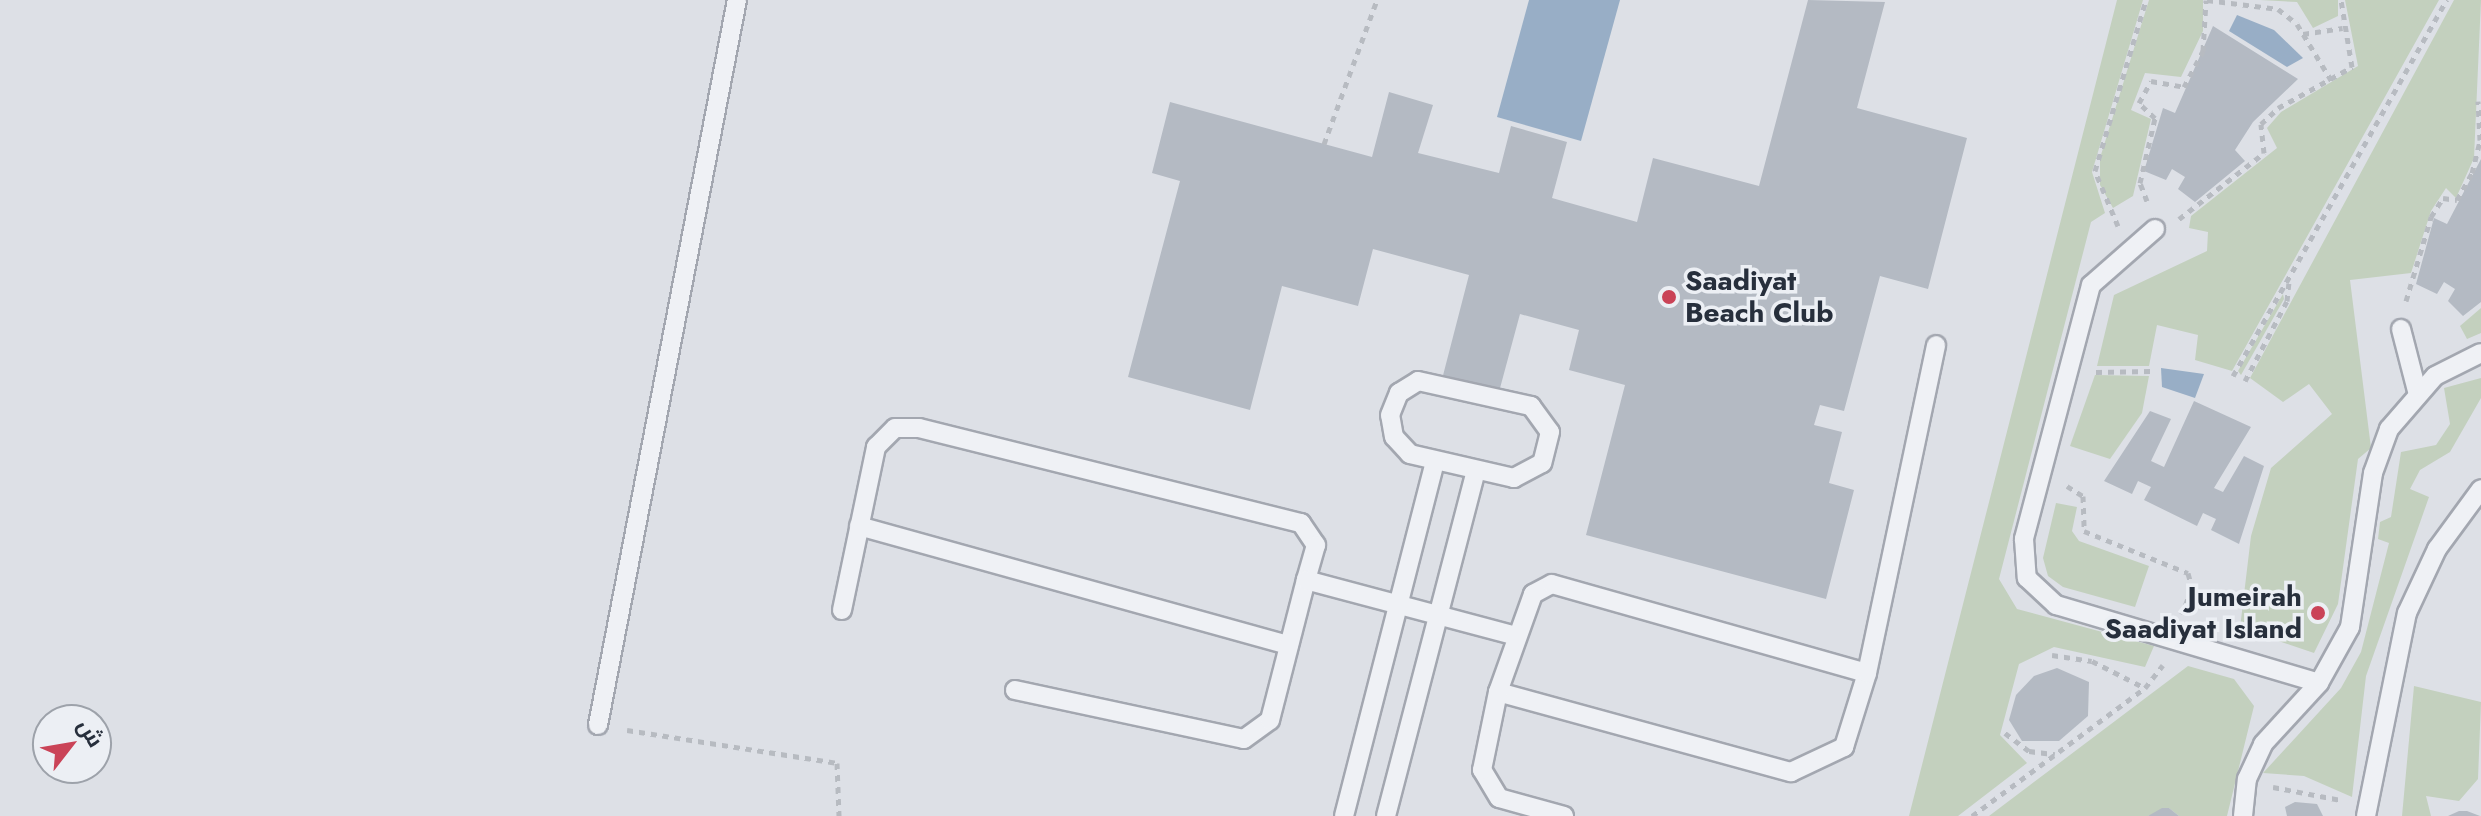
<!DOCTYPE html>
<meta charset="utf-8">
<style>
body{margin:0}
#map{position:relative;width:2481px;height:816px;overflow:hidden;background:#dde0e6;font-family:Jost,Cairo,sans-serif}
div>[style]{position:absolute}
.green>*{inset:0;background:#c3d0be}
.water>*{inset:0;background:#98aec6}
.building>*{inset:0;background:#b4bac3}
.path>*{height:5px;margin-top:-2.5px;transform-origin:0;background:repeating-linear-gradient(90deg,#b7bbc1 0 6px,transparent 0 12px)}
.roads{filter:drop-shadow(2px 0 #a3a7b0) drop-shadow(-2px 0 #a3a7b0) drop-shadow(0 2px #a3a7b0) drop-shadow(0 -2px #a3a7b0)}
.service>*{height:18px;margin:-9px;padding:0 9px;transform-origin:9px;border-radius:9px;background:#eff1f5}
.dots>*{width:22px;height:22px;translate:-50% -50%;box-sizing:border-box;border:4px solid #eceff4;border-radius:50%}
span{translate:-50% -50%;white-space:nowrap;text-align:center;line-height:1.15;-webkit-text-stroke:7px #eceff4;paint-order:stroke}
.poi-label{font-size:28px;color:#272f3c;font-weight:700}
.left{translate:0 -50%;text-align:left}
.right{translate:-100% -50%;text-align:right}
.north{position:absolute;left:32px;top:704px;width:80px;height:80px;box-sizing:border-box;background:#eceff4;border:2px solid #9da2aa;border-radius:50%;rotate:59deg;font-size:22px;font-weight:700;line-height:32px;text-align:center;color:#272f3c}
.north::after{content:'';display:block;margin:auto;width:28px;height:36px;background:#ca4357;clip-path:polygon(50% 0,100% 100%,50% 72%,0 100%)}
</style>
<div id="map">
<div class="green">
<i style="clip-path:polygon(2117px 0,2143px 0,2092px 172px,2105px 213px,2091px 222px,1999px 579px,2017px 609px,2154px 646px,2145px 667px,2054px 647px,2019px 664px,2000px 735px,2027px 763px,1958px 816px,1909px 816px)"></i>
<i style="clip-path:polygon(2149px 0,2203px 0,2203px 31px,2181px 77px,2145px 73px,2131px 110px,2151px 119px,2133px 196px,2113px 208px,2100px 185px,2100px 158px)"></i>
<i style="clip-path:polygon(2260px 0,2338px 0,2338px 16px,2313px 28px,2297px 2px)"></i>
<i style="clip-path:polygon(2345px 0,2439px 0,2232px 371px,2195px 360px,2198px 335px,2157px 325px,2149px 366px,2097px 366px,2114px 295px,2207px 251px,2208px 232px,2189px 228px,2191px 216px,2277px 148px,2267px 128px,2281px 112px,2358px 66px)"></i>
<i style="clip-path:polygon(2454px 0,2481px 0,2474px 158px,2456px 198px,2446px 188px,2431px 211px,2411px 273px,2350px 280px,2371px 448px,2358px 459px,2338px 604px,2314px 653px,2240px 628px,2251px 536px,2271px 468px,2332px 414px,2309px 384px,2283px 402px,2250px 378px)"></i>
<i style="clip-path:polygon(2283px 294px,2284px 299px,2241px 375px,2238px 371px)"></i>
<i style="clip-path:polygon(2481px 308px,2481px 333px,2467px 339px,2460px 326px)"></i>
<i style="clip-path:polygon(2095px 375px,2149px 376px,2142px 413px,2110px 459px,2070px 446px)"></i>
<i style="clip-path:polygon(2481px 378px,2481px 398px,2450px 452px,2420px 470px,2410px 489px,2429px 497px,2366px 676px,2352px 797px,2304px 776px,2263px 773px,2341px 688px,2361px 652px,2389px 543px,2378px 539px,2380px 522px,2391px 517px,2401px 452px,2436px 445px,2450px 424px,2444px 388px)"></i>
<i style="clip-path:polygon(2056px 503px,2077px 507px,2072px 531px,2079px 541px,2149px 566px,2135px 607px,2063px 587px,2048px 576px,2043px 558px)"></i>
<i style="clip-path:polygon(2188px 666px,2234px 679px,2254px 706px,2227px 816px,2179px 816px,2169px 808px,2148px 816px,1989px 816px)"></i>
<i style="clip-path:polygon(2414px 686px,2481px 702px,2478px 779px,2459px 801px,2426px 796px,2431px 816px,2402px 816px)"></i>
</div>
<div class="water">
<i style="clip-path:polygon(1529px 0,1620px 0,1581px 141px,1497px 117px)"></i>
<i style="clip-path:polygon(2237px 15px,2274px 30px,2303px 58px,2287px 67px,2229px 31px)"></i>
<i style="clip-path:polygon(2161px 368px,2204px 374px,2195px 398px,2162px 387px)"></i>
</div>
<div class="building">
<i style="clip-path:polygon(1808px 0,1885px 2px,1857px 108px,1967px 138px,1928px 289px,1880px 276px,1844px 411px,1820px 405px,1814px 425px,1842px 432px,1829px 483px,1854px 490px,1826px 599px,1586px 535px,1625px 385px,1569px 370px,1579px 330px,1520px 314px,1496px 403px,1440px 387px,1469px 275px,1373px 249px,1358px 306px,1282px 286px,1250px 410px,1128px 377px,1180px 181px,1152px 173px,1170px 102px,1372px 157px,1389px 92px,1433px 105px,1418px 153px,1499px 173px,1511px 126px,1567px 142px,1552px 198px,1637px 222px,1653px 158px,1759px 186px)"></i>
<i style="clip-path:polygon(2213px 26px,2298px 79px,2253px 122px,2235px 150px,2245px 161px,2195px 202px,2178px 189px,2185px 177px,2172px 169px,2166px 180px,2144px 171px,2163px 108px,2175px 113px)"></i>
<i style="clip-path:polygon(2481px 159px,2481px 302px,2463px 316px,2448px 301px,2455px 289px,2444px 282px,2437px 294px,2416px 284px,2434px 218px,2447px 224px)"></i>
<i style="clip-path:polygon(2194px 401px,2251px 427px,2214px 488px,2223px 492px,2244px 456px,2264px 466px,2239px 544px,2211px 530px,2216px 519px,2203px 513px,2197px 526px,2144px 500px,2151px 487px,2138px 481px,2132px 494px,2104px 481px,2150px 411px,2171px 419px,2151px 461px,2164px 467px)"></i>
<i style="clip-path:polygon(2057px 668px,2089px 682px,2088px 716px,2059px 741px,2022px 741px,2009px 720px,2016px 695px,2034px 676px)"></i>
<i style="clip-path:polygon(2295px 802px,2317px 804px,2323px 816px,2287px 816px,2285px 807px)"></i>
<i style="clip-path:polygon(2162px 808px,2169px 808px,2179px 816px,2148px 816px)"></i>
<i style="clip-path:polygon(2459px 811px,2467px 811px,2480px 816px,2448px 816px)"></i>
</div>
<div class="path">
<i style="left:2207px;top:0;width:72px;rotate:7.2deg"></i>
<i style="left:2278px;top:9px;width:24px;rotate:38deg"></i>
<i style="left:2297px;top:24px;width:66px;rotate:58.7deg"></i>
<i style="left:2303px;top:34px;width:40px;rotate:-8.5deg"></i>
<i style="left:1324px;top:144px;width:153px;rotate:-69.8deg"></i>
<i style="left:2147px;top:201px;width:19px;rotate:-111deg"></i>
<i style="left:2140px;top:183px;width:67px;rotate:-77deg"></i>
<i style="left:2155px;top:118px;width:22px;rotate:-137deg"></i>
<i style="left:2139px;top:103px;width:25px;rotate:-61deg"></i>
<i style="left:2151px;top:81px;width:34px;rotate:10deg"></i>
<i style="left:2184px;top:87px;width:41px;rotate:-62.2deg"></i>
<i style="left:2203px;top:51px;width:51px;rotate:-86.6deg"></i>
<i style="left:2179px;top:219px;width:108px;rotate:-37.8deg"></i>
<i style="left:2264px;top:153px;width:29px;rotate:-96deg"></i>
<i style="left:2261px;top:124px;width:23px;rotate:-43deg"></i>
<i style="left:2278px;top:108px;width:85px;rotate:-29deg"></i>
<i style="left:2352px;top:67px;width:68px;rotate:-99.3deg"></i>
<i style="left:2118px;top:226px;width:60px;rotate:-112.7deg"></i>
<i style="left:2095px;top:171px;width:178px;rotate:-73.4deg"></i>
<i style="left:2406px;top:301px;width:88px;rotate:-73.4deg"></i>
<i style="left:2431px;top:217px;width:22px;rotate:-58deg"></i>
<i style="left:2443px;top:198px;width:14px;rotate:8deg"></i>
<i style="left:2457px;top:200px;width:31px;rotate:-61deg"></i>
<i style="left:2472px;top:173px;width:34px;rotate:-76deg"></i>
<i style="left:2480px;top:140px;width:39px;rotate:-93deg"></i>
<i style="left:2096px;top:372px;width:55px;rotate:-1deg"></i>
<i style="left:2233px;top:376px;width:433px;rotate:-60.4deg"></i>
<i style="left:2245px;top:381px;width:90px;rotate:-62.3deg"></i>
<i style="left:2287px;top:301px;width:18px;rotate:-84deg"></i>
<i style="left:2067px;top:486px;width:19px;rotate:32deg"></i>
<i style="left:2083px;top:496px;width:35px;rotate:88deg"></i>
<i style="left:2084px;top:531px;width:112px;rotate:22deg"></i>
<i style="left:2188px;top:573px;width:16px;rotate:75deg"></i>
<i style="left:2192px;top:588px;width:28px;rotate:111deg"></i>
<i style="left:2052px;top:655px;width:40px;rotate:8.5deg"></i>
<i style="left:2092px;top:661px;width:59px;rotate:27deg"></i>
<i style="left:627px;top:730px;width:213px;rotate:8.9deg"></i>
<i style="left:837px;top:763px;width:53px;rotate:87.8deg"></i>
<i style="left:2005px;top:733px;width:30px;rotate:37deg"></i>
<i style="left:2029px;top:751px;width:26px;rotate:7deg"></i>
<i style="left:2273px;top:787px;width:69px;rotate:10.8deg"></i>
<i style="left:1972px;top:816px;width:215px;rotate:-36.5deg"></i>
<i style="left:2145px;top:688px;width:29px;rotate:-52deg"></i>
</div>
<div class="roads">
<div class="service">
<i style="left:2155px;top:229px;width:85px;rotate:138.8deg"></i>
<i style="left:2091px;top:285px;width:263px;rotate:104.8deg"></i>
<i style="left:2024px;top:539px;width:39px;rotate:86deg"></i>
<i style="left:2027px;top:578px;width:40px;rotate:43deg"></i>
<i style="left:2056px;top:605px;width:274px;rotate:16.5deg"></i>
<i style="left:2401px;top:329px;width:64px;rotate:75.5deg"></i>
<i style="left:1418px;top:381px;width:116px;rotate:12.5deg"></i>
<i style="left:1531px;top:406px;width:32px;rotate:54deg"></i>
<i style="left:1550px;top:432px;width:32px;rotate:104deg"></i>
<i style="left:1542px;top:463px;width:32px;rotate:152deg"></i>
<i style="left:1514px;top:478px;width:107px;rotate:-167deg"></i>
<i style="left:1410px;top:454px;width:23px;rotate:-133deg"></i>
<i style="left:1394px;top:437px;width:22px;rotate:-100deg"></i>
<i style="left:1390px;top:415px;width:24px;rotate:-68deg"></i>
<i style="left:1399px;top:393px;width:22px;rotate:-32deg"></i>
<i style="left:859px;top:526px;width:446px;rotate:15.5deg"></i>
<i style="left:842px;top:610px;width:167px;rotate:-78.2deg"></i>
<i style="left:876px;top:447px;width:27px;rotate:-45deg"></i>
<i style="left:895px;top:428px;width:24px"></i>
<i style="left:919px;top:428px;width:394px;rotate:14deg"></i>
<i style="left:1301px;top:523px;width:27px;rotate:56deg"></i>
<i style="left:1316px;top:545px;width:36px;rotate:106deg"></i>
<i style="left:1015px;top:690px;width:234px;rotate:12.1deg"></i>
<i style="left:1244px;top:739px;width:32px;rotate:-36deg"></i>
<i style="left:1270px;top:720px;width:145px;rotate:-75.6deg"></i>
<i style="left:1306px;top:580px;width:217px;rotate:14.9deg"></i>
<i style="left:1498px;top:692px;width:304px;rotate:15.3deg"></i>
<i style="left:1791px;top:772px;width:59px;rotate:-25.3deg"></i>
<i style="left:1844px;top:747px;width:77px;rotate:-72.7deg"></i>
<i style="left:598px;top:725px;width:738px;rotate:-79.15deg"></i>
<i style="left:1344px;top:816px;width:366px;rotate:-75.6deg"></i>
<i style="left:1386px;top:816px;width:357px;rotate:-75.4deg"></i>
<i style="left:1564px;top:816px;width:67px;rotate:-164.5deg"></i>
<i style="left:1499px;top:798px;width:33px;rotate:-121deg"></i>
<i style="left:1482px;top:770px;width:80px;rotate:-78.4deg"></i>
<i style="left:1498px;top:692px;width:104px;rotate:-70.3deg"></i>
<i style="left:1533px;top:594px;width:21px;rotate:-28deg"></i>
<i style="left:1552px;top:584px;width:327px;rotate:15.8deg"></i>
<i style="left:1867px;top:673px;width:335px;rotate:-78.1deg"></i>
<i style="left:2243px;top:816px;width:37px;rotate:-84deg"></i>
<i style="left:2247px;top:779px;width:38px;rotate:-65deg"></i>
<i style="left:2263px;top:744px;width:83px;rotate:-47.4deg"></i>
<i style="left:2319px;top:683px;width:64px;rotate:-61deg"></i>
<i style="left:2350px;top:627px;width:156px;rotate:-81.5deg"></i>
<i style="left:2373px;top:473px;width:47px;rotate:-70deg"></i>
<i style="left:2389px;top:429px;width:70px;rotate:-49deg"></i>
<i style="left:2435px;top:376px;width:51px;rotate:-26.6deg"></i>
<i style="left:2366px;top:816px;width:207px;rotate:-78.6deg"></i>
<i style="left:2407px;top:613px;width:71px;rotate:-64.9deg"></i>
<i style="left:2437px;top:549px;width:74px;rotate:-53.7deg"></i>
</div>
</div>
<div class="dots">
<i style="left:1669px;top:297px;background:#ca4357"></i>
<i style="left:2318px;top:613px;background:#ca4357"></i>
</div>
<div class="poi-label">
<span class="left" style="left:1685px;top:297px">Saadiyat<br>Beach Club</span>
<span class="right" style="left:2302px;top:613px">Jumeirah<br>Saadiyat Island</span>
</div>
<div class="north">ش</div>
</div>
